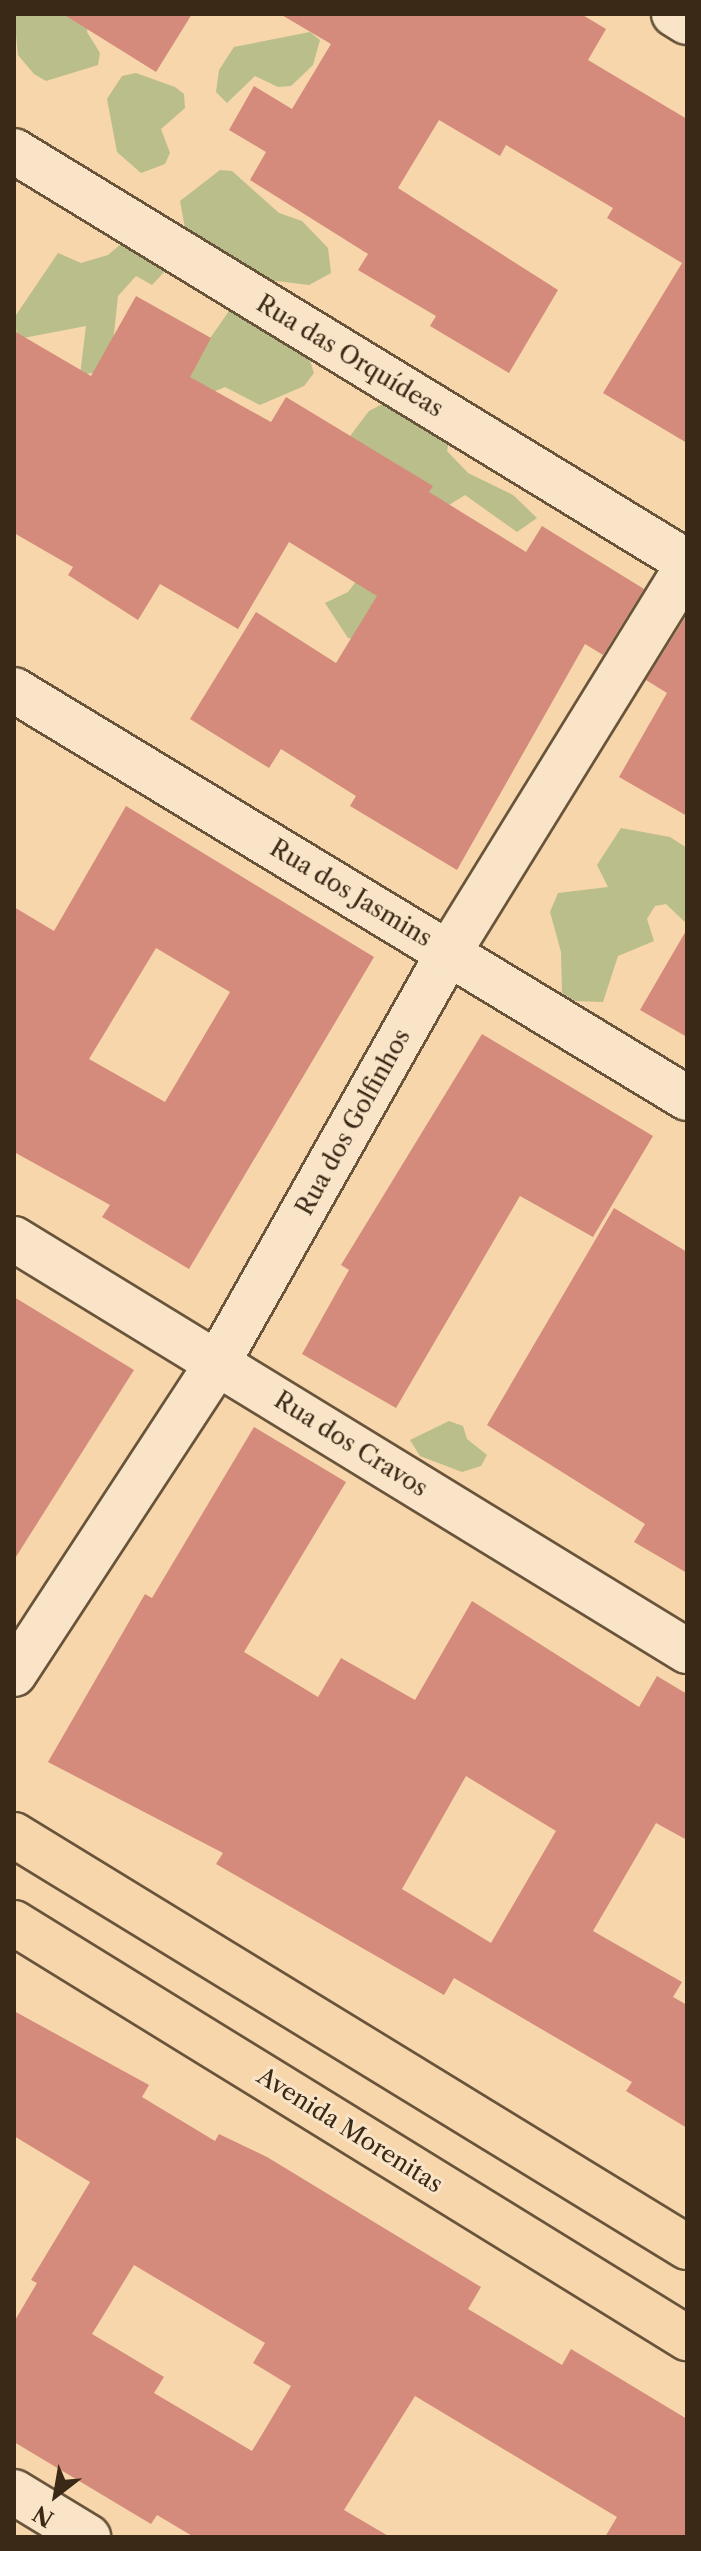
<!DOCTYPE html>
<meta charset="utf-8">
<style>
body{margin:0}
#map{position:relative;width:701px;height:2551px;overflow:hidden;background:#f6d6aa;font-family:"Libre Caslon Text",serif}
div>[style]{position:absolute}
.green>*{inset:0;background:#b9be8b}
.building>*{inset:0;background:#d48b7b}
.roads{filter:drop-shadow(2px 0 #68543b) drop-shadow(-2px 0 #68543b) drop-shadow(0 2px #68543b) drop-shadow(0 -2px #68543b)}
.minor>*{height:44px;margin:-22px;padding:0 22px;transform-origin:22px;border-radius:22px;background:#f9e4c8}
.major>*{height:44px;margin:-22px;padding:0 22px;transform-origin:22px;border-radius:22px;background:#f6d6aa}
span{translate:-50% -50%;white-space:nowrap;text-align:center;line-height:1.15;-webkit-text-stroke:6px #f9e4c8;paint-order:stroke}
.street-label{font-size:24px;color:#392916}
.frame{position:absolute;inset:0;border:16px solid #392916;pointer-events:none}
.north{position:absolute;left:16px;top:2455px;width:80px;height:80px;-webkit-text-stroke:6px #f9e4c8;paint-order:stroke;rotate:211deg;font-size:22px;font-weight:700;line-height:32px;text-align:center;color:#392916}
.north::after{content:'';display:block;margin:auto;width:28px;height:36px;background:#392916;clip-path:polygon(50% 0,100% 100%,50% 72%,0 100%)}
</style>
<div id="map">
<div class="green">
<i style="clip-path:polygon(14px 14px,90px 14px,87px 32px,100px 53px,98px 65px,46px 81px,34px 74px,18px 55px)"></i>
<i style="clip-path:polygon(310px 32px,320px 40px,313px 65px,291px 86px,278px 87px,255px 76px,227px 103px,216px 92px,219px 70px,234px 47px)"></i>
<i style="clip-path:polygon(136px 73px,175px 87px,184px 94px,185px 108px,161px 129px,170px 153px,165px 164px,141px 173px,117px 152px,107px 99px,122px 76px)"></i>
<i style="clip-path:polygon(220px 170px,232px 171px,279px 213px,302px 221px,328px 248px,331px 273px,309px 285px,269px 280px,219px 262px,187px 239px,180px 201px)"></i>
<i style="clip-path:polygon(121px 244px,142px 244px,165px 271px,152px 285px,136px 276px,118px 296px,110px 370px,80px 375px,86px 326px,18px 339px,14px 318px,58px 253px,81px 263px,108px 255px)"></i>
<i style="clip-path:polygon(231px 308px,307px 352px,314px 373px,304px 386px,260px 405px,225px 387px,198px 398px,182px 379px)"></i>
<i style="clip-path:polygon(439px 381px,456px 408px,447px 451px,468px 473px,513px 495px,537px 518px,517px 532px,465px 495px,441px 510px,344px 444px,369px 411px,386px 402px,402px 413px)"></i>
<i style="clip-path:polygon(386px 542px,415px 648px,348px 638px,325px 603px,348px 592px)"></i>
<i style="clip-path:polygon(621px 828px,670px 837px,687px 848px,687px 924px,666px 904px,655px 906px,647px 919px,654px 941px,618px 956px,603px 1002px,575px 1001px,562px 993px,561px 952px,550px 912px,558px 893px,608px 887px,597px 865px)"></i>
<i style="clip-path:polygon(449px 1421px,463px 1426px,467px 1439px,487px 1455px,481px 1466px,462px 1472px,420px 1456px,410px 1440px)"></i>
</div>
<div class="building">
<i style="clip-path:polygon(63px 14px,192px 14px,156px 72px)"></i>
<i style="clip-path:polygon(280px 14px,581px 14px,606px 29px,588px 60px,687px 119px,687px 443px,603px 393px,682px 263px,607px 218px,613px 208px,506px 145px,500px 156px,439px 120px,398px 188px,558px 290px,509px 373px,430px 326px,436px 316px,358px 270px,368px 254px,250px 180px,266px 152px,229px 130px,254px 86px,292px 109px,331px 44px)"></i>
<i style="clip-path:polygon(136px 296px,211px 338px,190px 377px,271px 422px,286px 397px,433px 486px,429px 492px,526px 552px,542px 526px,644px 589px,603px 655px,585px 644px,457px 870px,350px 806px,356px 796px,281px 749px,269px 768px,190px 719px,256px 612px,336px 663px,377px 596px,289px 542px,238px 629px,160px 584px,138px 620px,68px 575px,73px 567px,14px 533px,14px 331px,91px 376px)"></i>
<i style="clip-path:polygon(686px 616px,687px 616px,687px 816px,619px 777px,667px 693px,646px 680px)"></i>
<i style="clip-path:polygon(evenodd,126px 806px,374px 957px,189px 1269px,102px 1217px,110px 1205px,14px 1152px,14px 907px,54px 931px,126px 806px,156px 948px,230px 992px,165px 1102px,89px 1059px,156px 948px)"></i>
<i style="clip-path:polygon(687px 929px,687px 1037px,640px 1010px)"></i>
<i style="clip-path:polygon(482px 1034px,653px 1136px,593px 1237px,520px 1196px,396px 1408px,302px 1354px,349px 1270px,341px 1265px)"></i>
<i style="clip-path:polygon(614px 1208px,687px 1252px,687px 1573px,634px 1542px,645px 1524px,487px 1425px)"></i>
<i style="clip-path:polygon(14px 1297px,134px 1370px,14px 1560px)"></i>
<i style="clip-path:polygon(evenodd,254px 1427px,346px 1482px,244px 1652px,318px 1697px,341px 1658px,415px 1700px,472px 1601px,639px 1707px,657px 1676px,687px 1694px,687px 1840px,656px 1823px,593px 1931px,682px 1982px,673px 1997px,687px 2005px,687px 2128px,626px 2091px,632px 2082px,454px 1978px,444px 1995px,216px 1864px,223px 1853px,48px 1762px,145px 1594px,152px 1598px,254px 1427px,466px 1776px,556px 1831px,491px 1943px,402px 1889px,466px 1776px)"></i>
<i style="clip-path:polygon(evenodd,14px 2011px,149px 2085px,142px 2097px,215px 2141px,219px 2134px,267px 2157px,481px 2287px,468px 2309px,562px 2365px,571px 2349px,687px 2419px,687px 2537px,605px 2537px,617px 2517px,415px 2396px,344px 2510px,390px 2537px,194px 2537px,157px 2515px,151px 2524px,14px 2442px,14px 2322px,37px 2283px,31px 2280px,90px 2182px,14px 2136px,14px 2011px,134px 2265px,265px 2343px,253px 2363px,291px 2386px,252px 2451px,154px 2393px,164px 2377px,92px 2334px,134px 2265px)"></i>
</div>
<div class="roads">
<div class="minor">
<i style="left:674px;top:14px;width:15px;rotate:32deg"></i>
<i style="left:14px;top:151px;width:789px;rotate:31.41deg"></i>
<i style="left:14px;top:690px;width:787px;rotate:31.23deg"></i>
<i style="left:14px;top:1239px;width:789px;rotate:31.47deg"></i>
<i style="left:14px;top:1674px;width:373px;rotate:-56.8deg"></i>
<i style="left:218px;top:1362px;width:471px;rotate:-60.6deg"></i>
<i style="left:449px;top:952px;width:453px;rotate:-58.3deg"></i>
<i style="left:14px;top:2492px;width:87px;rotate:31.3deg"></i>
</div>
<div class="major">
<i style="left:14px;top:1835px;width:789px;rotate:31.47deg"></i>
<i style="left:14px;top:1923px;width:791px;rotate:31.66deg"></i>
</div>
</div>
<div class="street-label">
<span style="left:350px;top:356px;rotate:31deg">Rua das Orquídeas</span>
<span style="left:351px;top:893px;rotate:31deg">Rua dos Jasmins</span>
<span style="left:353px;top:1122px;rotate:-61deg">Rua dos Golfinhos</span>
<span style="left:351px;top:1444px;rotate:32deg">Rua dos Cravos</span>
<span style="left:350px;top:2130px;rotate:32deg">Avenida Morenitas</span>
</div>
<div class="frame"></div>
<div class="north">N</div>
</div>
